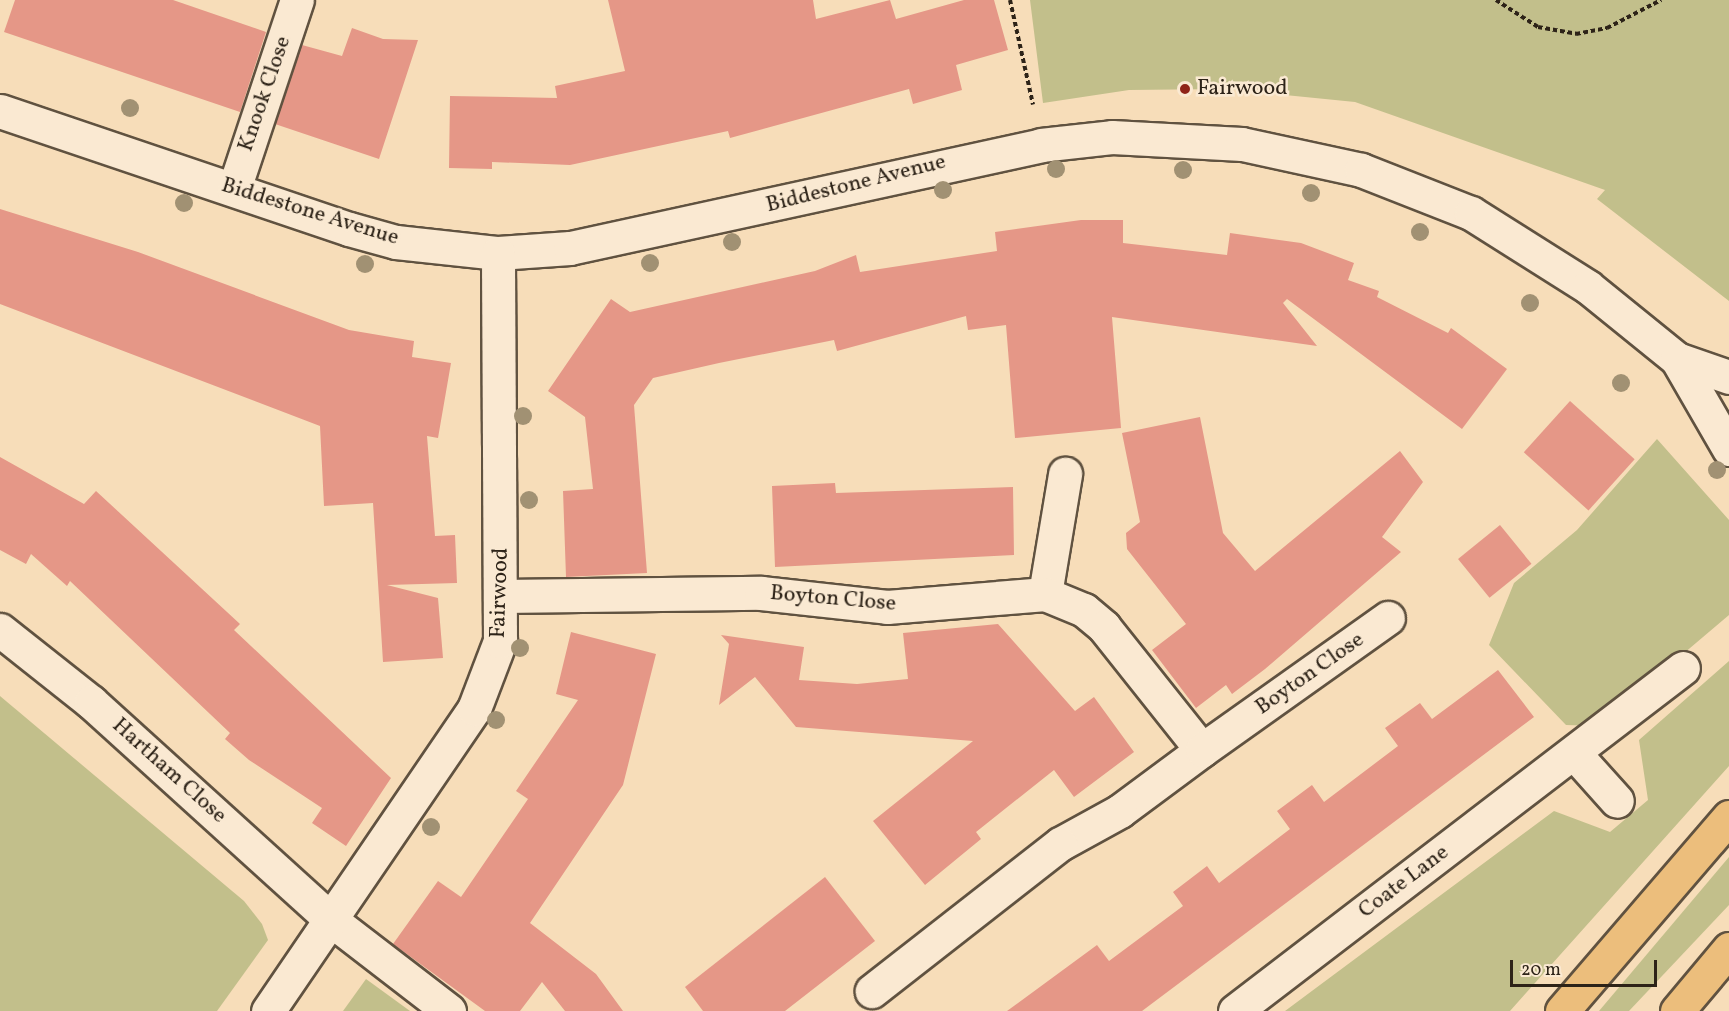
<!DOCTYPE html>
<style>
body{margin:0}
#map{position:relative;width:1729px;height:1011px;overflow:hidden;background:#f7ddb9;font-family:Vollkorn,serif}
div>[style]{position:absolute}
.green>*{inset:0;background:#c2bf8b}
.building>*{inset:0;background:#e59787;transform-origin:0 0}
.path>*{height:4px;margin-top:-2px;transform-origin:0;background:repeating-linear-gradient(90deg,#2d2318 0 4.5px,transparent 0 7.5px)}
.roads{filter:drop-shadow(2px 0 #605240) drop-shadow(-2px 0 #605240) drop-shadow(0 2px #605240) drop-shadow(0 -2px #605240)}
.minor>*{height:33px;margin:-16.5px;padding:0 16.5px;transform-origin:16.5px;border-radius:16.5px;background:#fae9d2}
.major>*{height:33px;margin:-16.5px;padding:0 16.5px;transform-origin:16.5px;border-radius:16.5px;background:#ecbe7c}
.trees>*{width:18px;height:18px;margin:-9px;border-radius:50%;background:#a19173}
.dots>*{width:16px;height:16px;translate:-50% -50%;box-sizing:border-box;border:3px solid #fae9d2;border-radius:50%}
span{translate:-50% -50%;white-space:nowrap;text-align:center;line-height:1.15;-webkit-text-stroke:5px #fae9d2;paint-order:stroke}
.poi-label{font-size:22px;color:#2d2318}
.left{translate:0 -50%;text-align:left}
.street-label{font-size:22px;color:#2d2318}
.scale{position:absolute;left:1510px;top:960px;width:147px;height:27px;box-sizing:border-box;border:3px solid #2d2318;border-top:0;padding-left:8px;font-size:18px;line-height:21px;white-space:nowrap;color:#2d2318;-webkit-text-stroke:4px #fae9d2;paint-order:stroke}
</style>
<div id="map">
<div class="green">
<i style="clip-path:polygon(1030px 0,1729px 0,1729px 301px,1597px 199px,1605px 190px,1355px 102px,1224px 89px,1129px 90px,1043px 103px)"></i>
<i style="clip-path:polygon(1657px 439px,1729px 520px,1729px 615px,1598px 726px,1566px 725px,1489px 645px,1514px 583px,1577px 530px)"></i>
<i style="clip-path:polygon(1729px 661px,1729px 766px,1510px 1011px,1285px 1011px,1554px 811px,1610px 832px,1648px 800px,1639px 740px)"></i>
<i style="clip-path:polygon(0 696px,244px 901px,262px 924px,268px 940px,217px 1011px,0 1011px)"></i>
<i style="clip-path:polygon(1729px 857px,1729px 905px,1629px 1011px,1599px 1011px)"></i>
<i style="clip-path:polygon(366px 979px,410px 1011px,343px 1011px)"></i>
</div>
<div class="building">
<i style="clip-path:polygon(15px 0,173px 0,266px 32px,240px 112px,4px 32px)"></i>
<i style="clip-path:polygon(608px 0,813px 0,816px 19px,890px 0,896px 19px,964px 0,994px 0,1008px 50px,956px 65px,962px 90px,913px 104px,909px 89px,730px 138px,728px 131px,570px 165px,492px 162px,492px 169px,449px 168px,450px 96px,557px 98px,555px 86px,625px 71px)"></i>
<i style="clip-path:polygon(352px 28px,383px 39px,418px 40px,379px 159px,275px 124px,302px 45px,342px 56px)"></i>
<i style="clip-path:polygon(0 209px,138px 252px,349px 330px,414px 341px,412px 357px,451px 363px,438px 438px,427px 436px,435px 536px,455px 535px,457px 583px,387px 585px,438px 598px,443px 658px,383px 662px,373px 503px,324px 506px,320px 426px,0 304px)"></i>
<i style="clip-path:polygon(1081px 220px,1123px 220px,1123px 243px,1227px 255px,1230px 233px,1301px 243px,1354px 263px,1348px 280px,1379px 291px,1377px 297px,1448px 333px,1451px 328px,1507px 369px,1462px 429px,1287px 299px,1283px 303px,1317px 346px,1112px 317px,1121px 428px,1015px 438px,1006px 325px,968px 330px,966px 316px,837px 351px,834px 340px,719px 363px,653px 378px,634px 405px,647px 573px,566px 577px,563px 491px,593px 489px,585px 417px,548px 391px,611px 299px,630px 312px,815px 271px,856px 255px,860px 272px,997px 251px,995px 232px)"></i>
<i style="left:1570px;top:401px;width:87px;height:69px;rotate:42deg"></i>
<i style="clip-path:polygon(1200px 417px,1223px 533px,1255px 571px,1400px 451px,1423px 482px,1382px 537px,1401px 552px,1265px 669px,1232px 694px,1226px 685px,1196px 708px,1152px 650px,1186px 624px,1127px 549px,1126px 533px,1140px 522px,1122px 433px)"></i>
<i style="clip-path:polygon(0 457px,84px 504px,96px 491px,240px 624px,234px 630px,391px 778px,346px 846px,312px 823px,322px 808px,249px 760px,225px 739px,230px 733px,70px 581px,67px 586px,31px 554px,26px 564px,0 550px)"></i>
<i style="clip-path:polygon(835px 483px,836px 493px,1013px 487px,1014px 555px,775px 567px,772px 486px)"></i>
<i style="left:1500px;top:525px;width:50px;height:54px;rotate:51deg"></i>
<i style="clip-path:polygon(998px 624px,1075px 711px,1094px 697px,1134px 752px,1074px 797px,1054px 770px,976px 832px,981px 839px,925px 885px,873px 821px,973px 741px,796px 727px,755px 677px,719px 705px,729px 644px,721px 635px,804px 647px,799px 680px,857px 684px,908px 679px,903px 633px)"></i>
<i style="clip-path:polygon(571px 632px,656px 654px,623px 785px,530px 923px,596px 974px,623px 1011px,565px 1011px,542px 982px,520px 1011px,485px 1011px,393px 944px,438px 881px,461px 897px,528px 799px,516px 791px,578px 700px,556px 694px)"></i>
<i style="clip-path:polygon(1498px 670px,1534px 717px,1142px 1011px,1007px 1011px,1097px 945px,1109px 961px,1183px 906px,1173px 892px,1207px 866px,1219px 883px,1290px 829px,1277px 811px,1312px 785px,1324px 802px,1398px 746px,1385px 728px,1420px 703px,1432px 719px)"></i>
<i style="clip-path:polygon(825px 877px,875px 941px,785px 1011px,703px 1011px,685px 987px)"></i>
</div>
<div class="path">
<i style="left:1010px;top:0;width:107px;rotate:77.6deg"></i>
<i style="left:1496px;top:0;width:50px;rotate:32.7deg"></i>
<i style="left:1538px;top:27px;width:39px;rotate:10deg"></i>
<i style="left:1576px;top:34px;width:32px;rotate:-11deg"></i>
<i style="left:1607px;top:28px;width:61px;rotate:-27.4deg"></i>
</div>
<div class="roads">
<div class="minor">
<i style="left:0;top:111px;width:368px;rotate:18.7deg"></i>
<i style="left:349px;top:229px;width:49px;rotate:15.5deg"></i>
<i style="left:396px;top:242px;width:103px;rotate:6.2deg"></i>
<i style="left:498px;top:253px;width:72px;rotate:-4deg"></i>
<i style="left:570px;top:248px;width:482px;rotate:-12.3deg"></i>
<i style="left:1041px;top:145px;width:71px;rotate:-6.4deg"></i>
<i style="left:1112px;top:137px;width:130px;rotate:3.1deg"></i>
<i style="left:1242px;top:144px;width:122px;rotate:12.3deg"></i>
<i style="left:1361px;top:170px;width:118px;rotate:21.4deg"></i>
<i style="left:1471px;top:213px;width:138px;rotate:32.3deg"></i>
<i style="left:1588px;top:287px;width:114px;rotate:39deg"></i>
<i style="left:1677px;top:359px;width:55px;rotate:19.1deg"></i>
<i style="left:234px;top:189px;width:199px;rotate:-71.6deg"></i>
<i style="left:1677px;top:359px;width:104px;rotate:60deg"></i>
<i style="left:1045px;top:594px;width:122px;rotate:-80.5deg"></i>
<i style="left:502px;top:596px;width:259px;rotate:-0.7deg"></i>
<i style="left:761px;top:593px;width:127px;rotate:6.3deg"></i>
<i style="left:887px;top:607px;width:159px;rotate:-4.7deg"></i>
<i style="left:1045px;top:594px;width:42px;rotate:22.3deg"></i>
<i style="left:1084px;top:610px;width:26px;rotate:40deg"></i>
<i style="left:1104px;top:627px;width:157px;rotate:51.5deg"></i>
<i style="left:1202px;top:750px;width:102px;rotate:143.4deg"></i>
<i style="left:1120px;top:811px;width:68px;rotate:151.2deg"></i>
<i style="left:1060px;top:844px;width:239px;rotate:142deg"></i>
<i style="left:0;top:630px;width:116px;rotate:38.4deg"></i>
<i style="left:91px;top:702px;width:324px;rotate:42.2deg"></i>
<i style="left:331px;top:920px;width:149px;rotate:37.6deg"></i>
<i style="left:1202px;top:750px;width:228px;rotate:-35.4deg"></i>
<i style="left:1574px;top:753px;width:64px;rotate:48.1deg"></i>
<i style="left:268px;top:1011px;width:366px;rotate:-55.7deg"></i>
<i style="left:474px;top:709px;width:73px;rotate:-69.1deg"></i>
<i style="left:500px;top:641px;width:388px;rotate:-90.3deg"></i>
<i style="left:1235px;top:1011px;width:564px;rotate:-37.44deg"></i>
</div>
<div class="major">
<i style="left:1562px;top:1011px;width:256px;rotate:-49.3deg"></i>
<i style="left:1677px;top:1011px;width:81px;rotate:-50deg"></i>
</div>
</div>
<div class="trees">
<i style="left:130px;top:108px"></i>
<i style="left:1056px;top:169px"></i>
<i style="left:1183px;top:170px"></i>
<i style="left:943px;top:190px"></i>
<i style="left:1311px;top:193px"></i>
<i style="left:184px;top:203px"></i>
<i style="left:1420px;top:232px"></i>
<i style="left:732px;top:242px"></i>
<i style="left:650px;top:263px"></i>
<i style="left:365px;top:264px"></i>
<i style="left:1530px;top:303px"></i>
<i style="left:1621px;top:383px"></i>
<i style="left:523px;top:416px"></i>
<i style="left:1717px;top:470px"></i>
<i style="left:529px;top:500px"></i>
<i style="left:520px;top:648px"></i>
<i style="left:496px;top:720px"></i>
<i style="left:431px;top:827px"></i>
</div>
<div class="dots">
<i style="left:1185px;top:89px;background:#8f2418"></i>
</div>
<div class="poi-label">
<span class="left" style="left:1197px;top:89px">Fairwood</span>
</div>
<div class="street-label">
<span style="left:265px;top:94px;rotate:-71deg">Knook Close</span>
<span style="left:856px;top:184px;rotate:-14deg">Biddestone Avenue</span>
<span style="left:310px;top:212px;rotate:17deg">Biddestone Avenue</span>
<span style="left:500px;top:593px;rotate:-88deg">Fairwood</span>
<span style="left:833px;top:599px;rotate:5deg">Boyton Close</span>
<span style="left:1310px;top:674px;rotate:-35deg">Boyton Close</span>
<span style="left:169px;top:771px;rotate:42deg">Hartham Close</span>
<span style="left:1404px;top:882px;rotate:-37deg">Coate Lane</span>
</div>
<div class="scale">20 m</div>
</div>
